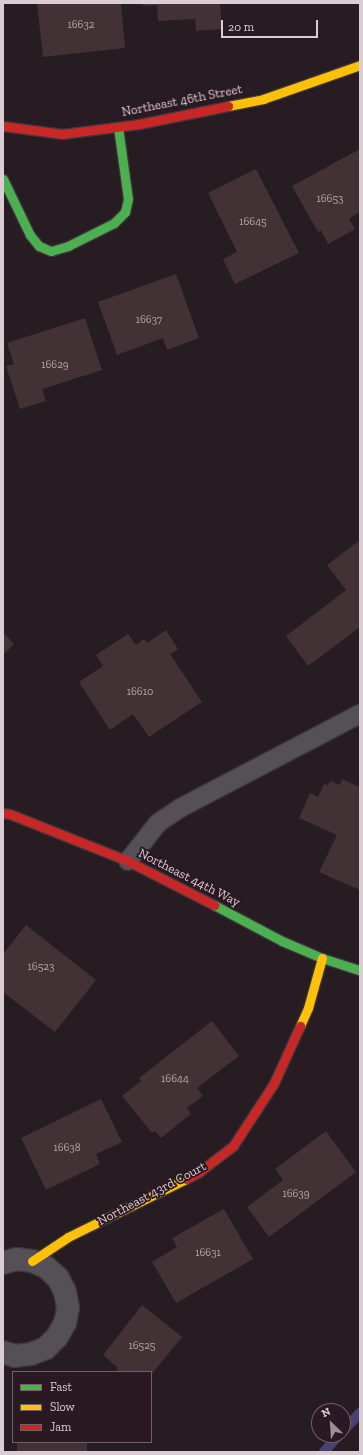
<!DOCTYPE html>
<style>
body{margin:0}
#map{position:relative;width:363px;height:1455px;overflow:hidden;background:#261c21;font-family:"Zilla Slab",serif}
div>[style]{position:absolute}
.stream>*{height:10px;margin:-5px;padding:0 5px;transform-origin:5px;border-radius:5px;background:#4a4172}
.building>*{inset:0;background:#423135;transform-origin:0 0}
.roads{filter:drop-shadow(1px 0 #3e363a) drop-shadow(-1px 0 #3e363a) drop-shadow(0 1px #3e363a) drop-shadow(0 -1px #3e363a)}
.lane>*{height:18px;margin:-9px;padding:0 9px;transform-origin:9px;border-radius:9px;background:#554f56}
.street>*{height:22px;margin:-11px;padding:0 11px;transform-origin:11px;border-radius:11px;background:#554f56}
.fast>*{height:9px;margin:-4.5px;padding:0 4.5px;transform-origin:4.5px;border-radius:4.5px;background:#4caf50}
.slow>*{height:9px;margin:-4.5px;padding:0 4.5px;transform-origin:4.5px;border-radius:4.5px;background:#ffc107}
.jam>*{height:9px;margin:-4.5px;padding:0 4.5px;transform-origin:4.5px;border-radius:4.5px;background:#c62828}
span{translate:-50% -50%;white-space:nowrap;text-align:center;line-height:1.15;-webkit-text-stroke:3.5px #2a1822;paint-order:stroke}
.number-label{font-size:11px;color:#b4a6ac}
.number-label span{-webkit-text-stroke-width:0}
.street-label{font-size:13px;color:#dacdd4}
.frame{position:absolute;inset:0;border:4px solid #dacdd4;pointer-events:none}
.legend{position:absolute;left:12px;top:1371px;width:140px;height:72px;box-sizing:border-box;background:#2a1822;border:1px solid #706069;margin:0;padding:5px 7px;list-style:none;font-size:12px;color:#dacdd4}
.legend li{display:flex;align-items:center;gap:8px;height:20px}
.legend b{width:20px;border:1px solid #706069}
.north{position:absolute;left:311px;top:1403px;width:40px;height:40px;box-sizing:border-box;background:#2a1822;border:1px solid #706069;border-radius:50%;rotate:335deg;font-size:11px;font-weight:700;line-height:16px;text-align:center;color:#dacdd4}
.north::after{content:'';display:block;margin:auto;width:14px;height:18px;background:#9b8f95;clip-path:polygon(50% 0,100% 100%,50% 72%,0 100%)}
.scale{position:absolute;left:221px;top:20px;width:97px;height:18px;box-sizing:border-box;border:2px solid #dacdd4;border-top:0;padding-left:5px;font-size:12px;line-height:14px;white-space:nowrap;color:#dacdd4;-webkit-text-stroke:3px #2a1822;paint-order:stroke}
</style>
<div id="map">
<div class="stream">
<i style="left:343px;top:1431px;width:25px;rotate:-47deg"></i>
<i style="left:324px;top:1452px;width:23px;rotate:-49deg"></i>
</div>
<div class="building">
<i style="clip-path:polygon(37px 3px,121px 3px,125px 48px,43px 57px)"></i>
<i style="clip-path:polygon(143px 3px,220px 3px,222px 29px,196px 31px,195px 19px,158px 21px,157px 5px,143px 6px)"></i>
<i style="clip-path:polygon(360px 149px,360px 212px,349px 219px,355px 229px,328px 244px,321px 230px,318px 232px,292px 186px)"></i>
<i style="clip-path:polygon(256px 169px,299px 253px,235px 284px,223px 259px,237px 252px,208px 193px)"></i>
<i style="clip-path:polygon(176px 274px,199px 338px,167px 350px,163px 338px,117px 355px,98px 302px)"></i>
<i style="clip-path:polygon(85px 318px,102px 370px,42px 389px,46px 401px,20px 409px,6px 366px,14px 364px,7px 343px)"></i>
<i style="clip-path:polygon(360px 540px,360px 627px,308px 666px,286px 636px,346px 590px,327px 565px)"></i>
<i style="clip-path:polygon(166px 630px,178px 649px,170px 654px,202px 702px,149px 737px,133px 714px,110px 730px,79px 682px,103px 666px,96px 655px,128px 634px,136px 645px,144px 639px,147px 643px)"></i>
<i style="clip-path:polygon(3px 632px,14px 644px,3px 655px)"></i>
<i style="clip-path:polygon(342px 779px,360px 787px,360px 890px,319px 872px,337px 835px,299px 818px,310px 793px,318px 797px,324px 784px,328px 785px,330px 781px,340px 785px)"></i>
<i style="clip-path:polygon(26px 925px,96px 980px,55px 1032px,3px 992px,3px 954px)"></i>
<i style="clip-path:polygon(212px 1021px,239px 1056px,197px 1088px,203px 1096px,187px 1108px,191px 1114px,161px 1138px,155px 1131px,152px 1133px,122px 1096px,141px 1081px,139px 1078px)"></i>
<i style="clip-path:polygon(101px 1099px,122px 1142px,96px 1154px,100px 1164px,46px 1190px,21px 1138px)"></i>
<i style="clip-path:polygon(326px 1131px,356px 1172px,269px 1237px,247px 1207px,283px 1180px,275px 1169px)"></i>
<i style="clip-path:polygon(224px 1209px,253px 1259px,176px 1303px,152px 1262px,177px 1247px,172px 1238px)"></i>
<i style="clip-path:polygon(142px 1305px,182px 1337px,151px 1375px,151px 1372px,115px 1372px,118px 1368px,103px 1355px)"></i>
<i style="left:17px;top:1442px;width:70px;height:11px"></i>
</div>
<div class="roads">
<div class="lane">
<i style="left:128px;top:861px;width:48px;rotate:-51.7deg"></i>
<i style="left:158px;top:823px;width:27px;rotate:-34deg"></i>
<i style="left:180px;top:808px;width:203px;rotate:-27.6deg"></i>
</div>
<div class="street">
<i style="left:3px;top:1263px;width:14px;rotate:-17deg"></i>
<i style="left:16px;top:1259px;width:16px;rotate:7deg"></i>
<i style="left:32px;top:1261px;width:15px;rotate:23deg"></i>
<i style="left:46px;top:1267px;width:16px;rotate:43deg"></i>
<i style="left:58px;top:1278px;width:16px;rotate:63deg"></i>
<i style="left:65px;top:1292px;width:16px;rotate:79deg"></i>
<i style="left:68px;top:1308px;width:15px;rotate:101deg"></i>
<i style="left:65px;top:1323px;width:16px;rotate:120deg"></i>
<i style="left:57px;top:1337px;width:16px;rotate:135deg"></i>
<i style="left:46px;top:1348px;width:16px;rotate:158deg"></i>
<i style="left:31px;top:1354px;width:16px;rotate:173deg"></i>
<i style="left:15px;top:1356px;width:13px;rotate:-162deg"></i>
</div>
<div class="fast">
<i style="left:3px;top:179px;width:62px;rotate:64.3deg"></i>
<i style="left:30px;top:235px;width:14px;rotate:51deg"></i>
<i style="left:39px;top:246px;width:13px;rotate:23deg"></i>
<i style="left:51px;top:251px;width:18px;rotate:-16deg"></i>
<i style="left:68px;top:246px;width:51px;rotate:-26.6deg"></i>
<i style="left:114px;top:223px;width:16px;rotate:-45deg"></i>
<i style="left:125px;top:212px;width:13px;rotate:-77deg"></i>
<i style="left:128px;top:199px;width:73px;rotate:-97.9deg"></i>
<i style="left:214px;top:905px;width:77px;rotate:27.9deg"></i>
<i style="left:282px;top:941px;width:43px;rotate:23deg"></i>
<i style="left:322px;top:958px;width:40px;rotate:18deg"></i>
</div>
<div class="slow">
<i style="left:228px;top:106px;width:36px;rotate:-11deg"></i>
<i style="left:263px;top:99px;width:103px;rotate:-19.3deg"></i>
<i style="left:300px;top:1026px;width:20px;rotate:-66deg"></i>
<i style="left:308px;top:1008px;width:52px;rotate:-74.4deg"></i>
<i style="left:32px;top:1261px;width:43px;rotate:-33.7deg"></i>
<i style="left:68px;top:1237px;width:131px;rotate:-26.2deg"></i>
</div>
<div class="jam">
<i style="left:3px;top:126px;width:60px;rotate:7.7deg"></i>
<i style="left:62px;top:134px;width:78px;rotate:-7.4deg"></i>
<i style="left:139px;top:124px;width:91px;rotate:-11.4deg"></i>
<i style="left:3px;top:813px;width:7px;rotate:8deg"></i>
<i style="left:10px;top:814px;width:127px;rotate:21.7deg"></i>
<i style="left:128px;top:861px;width:97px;rotate:27.1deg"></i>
<i style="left:186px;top:1179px;width:15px;rotate:-28deg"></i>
<i style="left:199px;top:1172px;width:43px;rotate:-37.4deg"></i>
<i style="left:233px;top:1146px;width:75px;rotate:-56.9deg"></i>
<i style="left:274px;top:1083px;width:63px;rotate:-65.5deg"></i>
</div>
</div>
<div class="number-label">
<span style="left:81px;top:25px">16632</span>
<span style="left:330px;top:199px">16653</span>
<span style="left:253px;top:222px">16645</span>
<span style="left:149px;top:320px">16637</span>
<span style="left:55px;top:365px">16629</span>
<span style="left:140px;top:692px">16610</span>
<span style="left:41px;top:967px">16523</span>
<span style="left:175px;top:1079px">16644</span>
<span style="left:67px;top:1148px">16638</span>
<span style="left:296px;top:1194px">16639</span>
<span style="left:208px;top:1253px">16631</span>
<span style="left:142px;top:1346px">16525</span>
</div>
<div class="street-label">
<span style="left:182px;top:101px;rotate:-11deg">Northeast 46th Street</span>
<span style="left:189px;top:878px;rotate:27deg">Northeast 44th Way</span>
<span style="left:152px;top:1194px;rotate:-28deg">Northeast 43rd Court</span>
</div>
<div class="frame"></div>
<ul class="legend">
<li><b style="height:5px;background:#4caf50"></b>Fast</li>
<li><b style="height:5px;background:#ffc107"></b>Slow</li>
<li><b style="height:5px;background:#c62828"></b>Jam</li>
</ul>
<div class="north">N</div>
<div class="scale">20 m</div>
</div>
